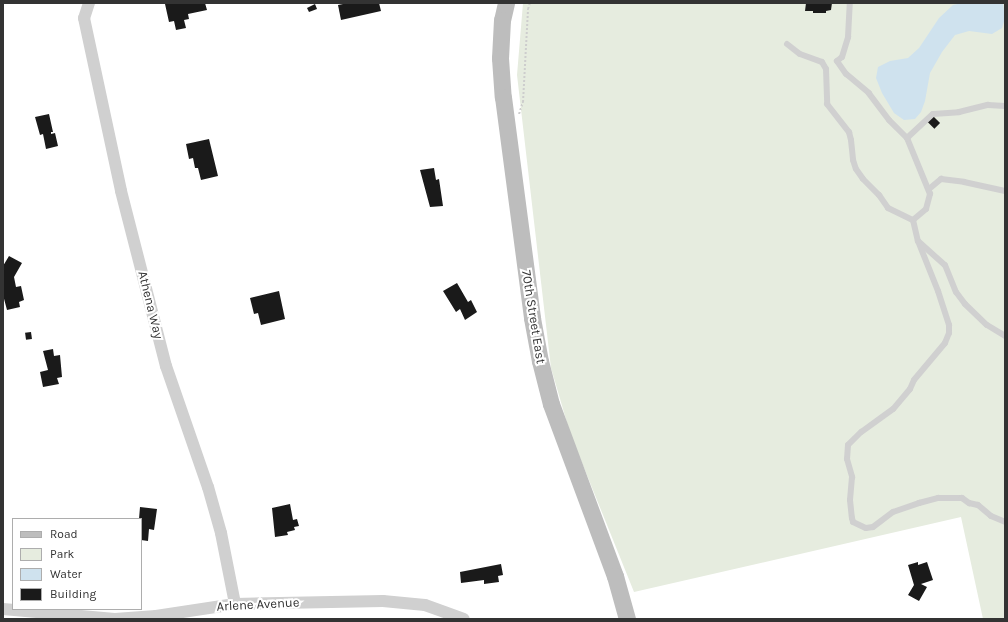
<!DOCTYPE html>
<style>
body{margin:0}
#map{position:relative;width:1008px;height:622px;overflow:hidden;background:#fff;font-family:Karla,sans-serif}
div>[style]{position:absolute}
.green>*{inset:0;background:#e6ecdf}
.water>*{inset:0;background:#cfe2ee}
.building>*{inset:0;background:#1a1a1a;transform-origin:0 0}
.path>*{height:2px;margin-top:-1px;transform-origin:0;background:repeating-linear-gradient(90deg,#cdcdcd 0 2px,transparent 0 4px)}
.lane>*{height:6px;margin:-3px;padding:0 3px;transform-origin:3px;border-radius:3px;background:#d0d0d0}
.street>*{height:12px;margin:-6px;padding:0 6px;transform-origin:6px;border-radius:6px;background:#d0d0d0}
.secondary>*{height:17px;margin:-8.5px;padding:0 8.5px;transform-origin:8.5px;border-radius:8.5px;background:#bdbdbd}
span{translate:-50% -50%;white-space:nowrap;text-align:center;line-height:1.15;-webkit-text-stroke:4px #fff;paint-order:stroke}
.street-label{font-size:13px;color:#333}
.frame{position:absolute;inset:0;border:4px solid #333;pointer-events:none}
.legend{position:absolute;left:12px;top:518px;width:130px;height:92px;box-sizing:border-box;background:#fff;border:1px solid #adadad;margin:0;padding:5px 7px;list-style:none;font-size:12px;color:#333}
.legend li{display:flex;align-items:center;gap:8px;height:20px}
.legend b{width:20px;border:1px solid #adadad}
</style>
<div id="map">
<div class="green">
<i style="clip-path:polygon(523px 3px,1005px 3px,1005px 619px,983px 619px,961px 517px,634px 592px,570px 433px,551px 368px,517px 75px)"></i>
</div>
<div class="water">
<i style="clip-path:polygon(962px 3px,1003px 3px,1005px 18px,1002px 28px,992px 34px,969px 31px,955px 35px,942px 52px,930px 73px,925px 101px,921px 112px,915px 119px,904px 120px,894px 113px,882px 93px,876px 78px,878px 67px,890px 61px,908px 58px,919px 48px,939px 18px,953px 5px)"></i>
</div>
<div class="building">
<i style="clip-path:polygon(170px 3px,205px 3px,207px 10px,188px 14px,189px 19px,184px 20px,186px 28px,176px 30px,174px 21px,169px 22px,165px 4px)"></i>
<i style="clip-path:polygon(348px 3px,379px 3px,381px 11px,341px 20px,338px 5px)"></i>
<i style="clip-path:polygon(806px 3px,832px 3px,831px 10px,826px 11px,826px 13px,813px 13px,813px 11px,805px 11px)"></i>
<i style="clip-path:polygon(315px 4px,317px 9px,309px 12px,307px 8px)"></i>
<i style="clip-path:polygon(49px 114px,53px 132px,51px 132px,51px 134px,55px 133px,58px 146px,46px 149px,43px 134px,40px 135px,35px 117px)"></i>
<i style="left:933px;top:116px;width:10px;height:8px;rotate:45deg"></i>
<i style="clip-path:polygon(209px 139px,218px 176px,201px 180px,198px 168px,195px 168px,193px 158px,189px 159px,186px 144px)"></i>
<i style="clip-path:polygon(434px 168px,436px 180px,439px 179px,443px 206px,430px 207px,420px 170px)"></i>
<i style="clip-path:polygon(9px 256px,22px 263px,14px 277px,16px 287px,21px 286px,24px 300px,19px 302px,20px 307px,7px 310px,3px 295px,3px 266px)"></i>
<i style="clip-path:polygon(457px 283px,468px 302px,471px 300px,477px 312px,465px 320px,460px 309px,456px 312px,443px 291px)"></i>
<i style="clip-path:polygon(279px 291px,285px 319px,261px 325px,258px 313px,254px 314px,250px 298px)"></i>
<i style="left:31px;top:332px;width:7px;height:6px;rotate:82deg"></i>
<i style="clip-path:polygon(53px 349px,54px 356px,60px 355px,62px 377px,57px 378px,59px 384px,43px 387px,40px 372px,48px 370px,43px 351px)"></i>
<i style="clip-path:polygon(290px 504px,293px 520px,297px 519px,299px 526px,294px 527px,295px 530px,287px 532px,288px 535px,275px 537px,272px 508px)"></i>
<i style="clip-path:polygon(140px 507px,157px 509px,154px 530px,149px 529px,148px 541px,141px 540px,141px 519px,139px 519px)"></i>
<i style="clip-path:polygon(918px 562px,918px 565px,927px 562px,933px 580px,921px 584px,927px 587px,919px 601px,908px 595px,914px 585px,908px 565px)"></i>
<i style="clip-path:polygon(501px 564px,503px 575px,498px 576px,499px 582px,484px 584px,484px 580px,461px 583px,460px 572px)"></i>
</div>
<div class="path">
<i style="left:519px;top:114px;width:13px;rotate:-72deg"></i>
<i style="left:523px;top:102px;width:93px;rotate:-86.9deg"></i>
<i style="left:528px;top:9px;width:6px;rotate:-72deg"></i>
</div>
<div class="lane">
<i style="left:787px;top:44px;width:16px;rotate:38deg"></i>
<i style="left:800px;top:54px;width:23px;rotate:20deg"></i>
<i style="left:822px;top:62px;width:8px;rotate:60deg"></i>
<i style="left:826px;top:69px;width:35px;rotate:88deg"></i>
<i style="left:827px;top:104px;width:36px;rotate:52deg"></i>
<i style="left:849px;top:132px;width:8px;rotate:76deg"></i>
<i style="left:851px;top:140px;width:20px;rotate:84deg"></i>
<i style="left:853px;top:160px;width:9px;rotate:72deg"></i>
<i style="left:856px;top:169px;width:12px;rotate:55deg"></i>
<i style="left:863px;top:179px;width:23px;rotate:45deg"></i>
<i style="left:879px;top:195px;width:16px;rotate:55deg"></i>
<i style="left:888px;top:208px;width:28px;rotate:26deg"></i>
<i style="left:913px;top:220px;width:17px;rotate:-40deg"></i>
<i style="left:926px;top:209px;width:16px;rotate:-75deg"></i>
<i style="left:930px;top:194px;width:61px;rotate:-112.3deg"></i>
<i style="left:907px;top:138px;width:25px;rotate:-135deg"></i>
<i style="left:889px;top:120px;width:34px;rotate:-127deg"></i>
<i style="left:869px;top:93px;width:30px;rotate:-140deg"></i>
<i style="left:846px;top:74px;width:16px;rotate:-125deg"></i>
<i style="left:837px;top:61px;width:6px;rotate:-39deg"></i>
<i style="left:842px;top:57px;width:21px;rotate:-73deg"></i>
<i style="left:848px;top:37px;width:34px;rotate:-87deg"></i>
<i style="left:907px;top:138px;width:35px;rotate:-43deg"></i>
<i style="left:933px;top:114px;width:26px;rotate:-4deg"></i>
<i style="left:959px;top:112px;width:30px;rotate:-14deg"></i>
<i style="left:988px;top:105px;width:17px;rotate:3deg"></i>
<i style="left:929px;top:189px;width:16px;rotate:-40deg"></i>
<i style="left:941px;top:179px;width:23px;rotate:7deg"></i>
<i style="left:964px;top:182px;width:42px;rotate:12.4deg"></i>
<i style="left:913px;top:220px;width:22px;rotate:77deg"></i>
<i style="left:918px;top:241px;width:36px;rotate:42deg"></i>
<i style="left:945px;top:265px;width:29px;rotate:68deg"></i>
<i style="left:956px;top:292px;width:15px;rotate:53deg"></i>
<i style="left:965px;top:304px;width:30px;rotate:44deg"></i>
<i style="left:987px;top:325px;width:21px;rotate:31deg"></i>
<i style="left:918px;top:241px;width:54px;rotate:68.2deg"></i>
<i style="left:938px;top:291px;width:36px;rotate:72deg"></i>
<i style="left:949px;top:325px;width:8px;rotate:90deg"></i>
<i style="left:949px;top:333px;width:11px;rotate:112deg"></i>
<i style="left:945px;top:343px;width:48px;rotate:130deg"></i>
<i style="left:914px;top:380px;width:10px;rotate:114deg"></i>
<i style="left:910px;top:389px;width:26px;rotate:130deg"></i>
<i style="left:893px;top:409px;width:39px;rotate:144deg"></i>
<i style="left:861px;top:432px;width:18px;rotate:135deg"></i>
<i style="left:848px;top:445px;width:14px;rotate:94deg"></i>
<i style="left:847px;top:459px;width:19px;rotate:74deg"></i>
<i style="left:852px;top:477px;width:23px;rotate:95deg"></i>
<i style="left:850px;top:500px;width:18px;rotate:84deg"></i>
<i style="left:852px;top:518px;width:4px;rotate:76deg"></i>
<i style="left:853px;top:522px;width:14px;rotate:25deg"></i>
<i style="left:866px;top:528px;width:7px;rotate:-8deg"></i>
<i style="left:873px;top:527px;width:25px;rotate:-37deg"></i>
<i style="left:893px;top:512px;width:28px;rotate:-19deg"></i>
<i style="left:919px;top:503px;width:20px;rotate:-15deg"></i>
<i style="left:938px;top:498px;width:24px"></i>
<i style="left:962px;top:498px;width:9px;rotate:36deg"></i>
<i style="left:969px;top:503px;width:9px;rotate:13deg"></i>
<i style="left:978px;top:505px;width:17px;rotate:40deg"></i>
<i style="left:991px;top:516px;width:15px;rotate:23deg"></i>
</div>
<div class="street">
<i style="left:89px;top:3px;width:16px;rotate:108deg"></i>
<i style="left:84px;top:18px;width:177px;rotate:77.9deg"></i>
<i style="left:121px;top:191px;width:181px;rotate:75.6deg"></i>
<i style="left:166px;top:366px;width:128px;rotate:70.9deg"></i>
<i style="left:208px;top:487px;width:48px;rotate:74.2deg"></i>
<i style="left:221px;top:533px;width:72px;rotate:78.8deg"></i>
<i style="left:3px;top:609px;width:112px;rotate:5.1deg"></i>
<i style="left:115px;top:619px;width:41px;rotate:-4.2deg"></i>
<i style="left:156px;top:616px;width:80px;rotate:-8.6deg"></i>
<i style="left:235px;top:604px;width:148px;rotate:-1.2deg"></i>
<i style="left:383px;top:601px;width:42px;rotate:5.4deg"></i>
<i style="left:425px;top:605px;width:41px;rotate:19.7deg"></i>
</div>
<div class="secondary">
<i style="left:506px;top:3px;width:17px;rotate:103deg"></i>
<i style="left:502px;top:20px;width:38px;rotate:93deg"></i>
<i style="left:500px;top:58px;width:39px;rotate:86deg"></i>
<i style="left:503px;top:97px;width:223px;rotate:82.5deg"></i>
<i style="left:532px;top:318px;width:44px;rotate:79.5deg"></i>
<i style="left:540px;top:361px;width:44px;rotate:75.7deg"></i>
<i style="left:551px;top:404px;width:184px;rotate:69.6deg"></i>
<i style="left:615px;top:576px;width:45px;rotate:74.4deg"></i>
</div>
<div class="street-label">
<span style="left:150px;top:305px;rotate:76deg">Athena Way</span>
<span style="left:533px;top:317px;rotate:81deg">70th Street East</span>
<span style="left:258px;top:605px;rotate:-3deg">Arlene Avenue</span>
</div>
<div class="frame"></div>
<ul class="legend">
<li><b style="height:5px;background:#bdbdbd"></b>Road</li>
<li><b style="height:11px;background:#e6ecdf"></b>Park</li>
<li><b style="height:11px;background:#cfe2ee"></b>Water</li>
<li><b style="height:11px;background:#1a1a1a"></b>Building</li>
</ul>
</div>
